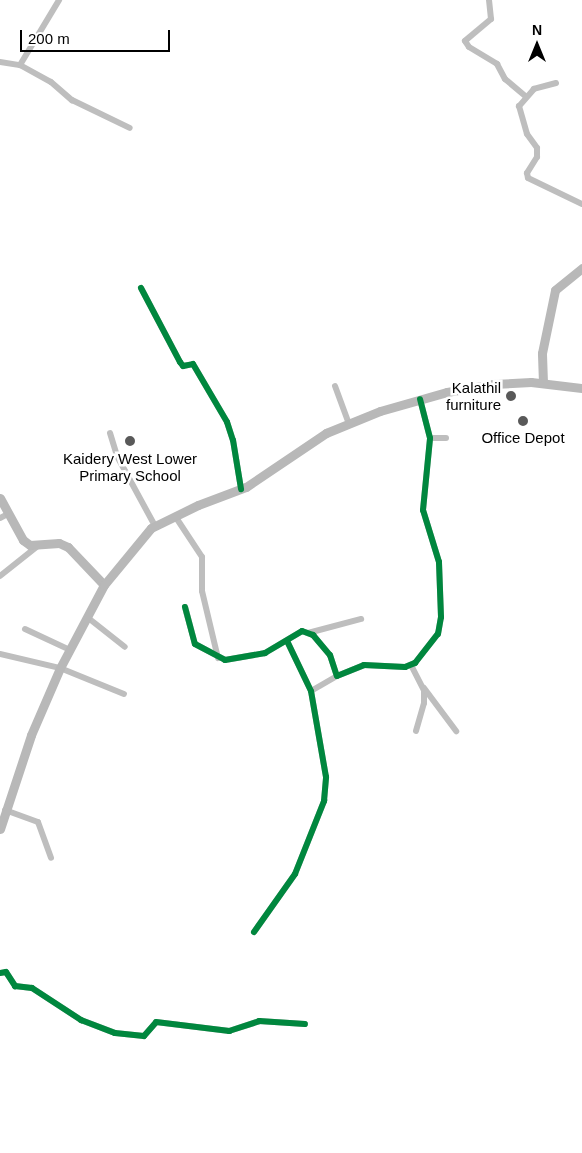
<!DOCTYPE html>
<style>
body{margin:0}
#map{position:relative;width:582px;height:1153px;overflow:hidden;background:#fff;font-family:Helvetica,sans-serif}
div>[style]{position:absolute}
.street>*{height:6px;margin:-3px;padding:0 3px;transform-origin:3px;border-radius:3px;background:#bebebe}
.secondary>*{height:9px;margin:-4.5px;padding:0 4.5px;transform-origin:4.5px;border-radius:4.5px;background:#b8b8b8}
.cycleway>*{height:6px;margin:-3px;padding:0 3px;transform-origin:3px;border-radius:3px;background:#00873e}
.dots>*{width:14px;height:14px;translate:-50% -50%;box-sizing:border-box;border:2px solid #fff;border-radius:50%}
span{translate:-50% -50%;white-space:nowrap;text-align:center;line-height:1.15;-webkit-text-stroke:5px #fff;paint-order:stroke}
.poi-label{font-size:15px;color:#000}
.right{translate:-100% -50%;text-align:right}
.north{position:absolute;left:512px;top:20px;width:50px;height:50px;-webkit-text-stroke:4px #fff;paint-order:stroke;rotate:0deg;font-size:14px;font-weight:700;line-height:20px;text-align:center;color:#000}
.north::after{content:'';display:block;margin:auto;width:18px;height:22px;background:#000;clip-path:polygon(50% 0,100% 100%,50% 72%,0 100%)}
.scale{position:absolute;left:20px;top:30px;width:150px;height:22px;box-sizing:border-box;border:2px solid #000;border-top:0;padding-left:6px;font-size:15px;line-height:18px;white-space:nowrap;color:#000;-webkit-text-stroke:4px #fff;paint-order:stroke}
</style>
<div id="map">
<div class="street">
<i style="left:489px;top:0;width:19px;rotate:84deg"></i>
<i style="left:491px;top:19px;width:34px;rotate:140deg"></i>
<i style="left:465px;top:41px;width:7px;rotate:56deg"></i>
<i style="left:469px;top:47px;width:33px;rotate:31deg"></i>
<i style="left:497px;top:64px;width:17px;rotate:62deg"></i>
<i style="left:505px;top:79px;width:26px;rotate:40deg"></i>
<i style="left:0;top:62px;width:20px;rotate:9deg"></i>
<i style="left:20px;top:65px;width:76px;rotate:-59deg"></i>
<i style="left:20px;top:65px;width:35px;rotate:29deg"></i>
<i style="left:51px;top:82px;width:28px;rotate:41deg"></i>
<i style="left:72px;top:100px;width:64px;rotate:25.8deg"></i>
<i style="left:556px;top:83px;width:23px;rotate:165deg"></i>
<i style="left:534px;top:89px;width:23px;rotate:131deg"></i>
<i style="left:519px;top:106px;width:29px;rotate:74deg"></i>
<i style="left:527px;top:134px;width:17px;rotate:54deg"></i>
<i style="left:537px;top:148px;width:9px;rotate:90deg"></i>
<i style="left:537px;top:157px;width:19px;rotate:122deg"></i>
<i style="left:527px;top:173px;width:5px;rotate:79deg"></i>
<i style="left:528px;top:178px;width:60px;rotate:25.7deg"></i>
<i style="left:141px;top:288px;width:84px;rotate:62.2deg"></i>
<i style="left:180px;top:362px;width:5px;rotate:53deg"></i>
<i style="left:183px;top:366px;width:10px;rotate:-11deg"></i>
<i style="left:193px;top:364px;width:67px;rotate:59.6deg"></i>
<i style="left:227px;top:422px;width:19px;rotate:72deg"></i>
<i style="left:233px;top:440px;width:50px;rotate:80.7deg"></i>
<i style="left:335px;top:386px;width:40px;rotate:69.8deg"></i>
<i style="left:110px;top:433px;width:24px;rotate:73deg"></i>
<i style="left:117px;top:456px;width:80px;rotate:61.5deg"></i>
<i style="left:430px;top:438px;width:16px"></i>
<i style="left:175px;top:516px;width:49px;rotate:56.6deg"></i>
<i style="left:202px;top:557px;width:34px;rotate:90deg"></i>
<i style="left:202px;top:591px;width:69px;rotate:76.6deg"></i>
<i style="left:0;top:518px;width:9px;rotate:-27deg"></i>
<i style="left:0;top:576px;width:50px;rotate:-38.5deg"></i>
<i style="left:185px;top:607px;width:38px;rotate:75deg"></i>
<i style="left:195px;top:644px;width:34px;rotate:28deg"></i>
<i style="left:225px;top:660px;width:41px;rotate:-9.9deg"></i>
<i style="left:265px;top:653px;width:43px;rotate:-30.7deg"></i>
<i style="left:302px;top:631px;width:12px;rotate:20deg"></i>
<i style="left:313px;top:635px;width:26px;rotate:50deg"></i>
<i style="left:330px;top:655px;width:22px;rotate:72deg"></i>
<i style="left:337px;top:676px;width:29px;rotate:-22deg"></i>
<i style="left:364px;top:665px;width:41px;rotate:2.8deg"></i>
<i style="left:405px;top:667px;width:11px;rotate:-22deg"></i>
<i style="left:415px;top:663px;width:37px;rotate:-52deg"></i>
<i style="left:438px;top:634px;width:17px;rotate:-80deg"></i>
<i style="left:441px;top:617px;width:55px;rotate:-92.1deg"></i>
<i style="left:439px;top:562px;width:54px;rotate:-107.1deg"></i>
<i style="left:423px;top:510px;width:72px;rotate:-84.4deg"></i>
<i style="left:430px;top:438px;width:40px;rotate:-104.4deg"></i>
<i style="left:87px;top:617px;width:48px;rotate:38.3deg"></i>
<i style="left:25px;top:629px;width:50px;rotate:25deg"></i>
<i style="left:308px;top:633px;width:55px;rotate:-14.8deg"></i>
<i style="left:0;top:654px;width:62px;rotate:13.1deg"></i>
<i style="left:60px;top:668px;width:69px;rotate:22.1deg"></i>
<i style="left:411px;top:665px;width:28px;rotate:63deg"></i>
<i style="left:424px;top:690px;width:13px;rotate:90deg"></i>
<i style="left:424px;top:703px;width:29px;rotate:106deg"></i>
<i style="left:424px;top:688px;width:54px;rotate:53.3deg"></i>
<i style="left:311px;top:691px;width:30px;rotate:-30deg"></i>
<i style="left:5px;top:810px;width:35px;rotate:20deg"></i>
<i style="left:38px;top:822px;width:38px;rotate:70deg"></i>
<i style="left:254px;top:932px;width:71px;rotate:-54.7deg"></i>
<i style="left:295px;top:874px;width:79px;rotate:-68.3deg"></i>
<i style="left:324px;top:801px;width:24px;rotate:-85deg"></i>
<i style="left:326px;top:777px;width:87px;rotate:-99.9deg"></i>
<i style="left:311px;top:691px;width:55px;rotate:-115.6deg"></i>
<i style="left:0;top:973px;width:6px;rotate:-9deg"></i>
<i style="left:6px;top:972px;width:17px;rotate:57deg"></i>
<i style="left:15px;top:986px;width:17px;rotate:7deg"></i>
<i style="left:32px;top:988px;width:59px;rotate:33.1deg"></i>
<i style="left:81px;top:1020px;width:36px;rotate:21deg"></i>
<i style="left:115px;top:1033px;width:29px;rotate:6deg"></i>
<i style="left:144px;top:1036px;width:18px;rotate:-49deg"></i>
<i style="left:156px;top:1022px;width:74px;rotate:7deg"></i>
<i style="left:229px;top:1031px;width:32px;rotate:-18deg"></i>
<i style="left:259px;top:1021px;width:46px;rotate:3.7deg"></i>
</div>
<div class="secondary">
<i style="left:543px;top:383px;width:30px;rotate:-92deg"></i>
<i style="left:542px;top:353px;width:64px;rotate:-78.3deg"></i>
<i style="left:555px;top:290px;width:35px;rotate:-39deg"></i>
<i style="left:0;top:498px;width:48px;rotate:61.3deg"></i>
<i style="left:23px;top:540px;width:9px;rotate:36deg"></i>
<i style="left:30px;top:545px;width:29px;rotate:-4deg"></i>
<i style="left:59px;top:543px;width:10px;rotate:24deg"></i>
<i style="left:68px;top:547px;width:52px;rotate:46.5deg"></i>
<i style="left:0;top:829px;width:99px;rotate:-71.7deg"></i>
<i style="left:31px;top:735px;width:73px;rotate:-66.6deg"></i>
<i style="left:60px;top:668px;width:94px;rotate:-62.1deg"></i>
<i style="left:104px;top:585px;width:74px;rotate:-50.5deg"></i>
<i style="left:151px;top:528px;width:52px;rotate:-26.1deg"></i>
<i style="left:198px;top:505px;width:51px;rotate:-20.6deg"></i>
<i style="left:246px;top:487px;width:97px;rotate:-34deg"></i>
<i style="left:326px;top:433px;width:58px;rotate:-22.2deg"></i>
<i style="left:380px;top:411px;width:70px;rotate:-15.8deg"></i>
<i style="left:447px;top:392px;width:47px;rotate:-9.9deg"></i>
<i style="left:493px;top:384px;width:38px;rotate:-3deg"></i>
<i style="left:531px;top:382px;width:51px;rotate:6.7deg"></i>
</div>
<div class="cycleway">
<i style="left:141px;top:288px;width:84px;rotate:62.2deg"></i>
<i style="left:180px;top:362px;width:5px;rotate:53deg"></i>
<i style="left:183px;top:366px;width:10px;rotate:-11deg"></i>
<i style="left:193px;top:364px;width:67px;rotate:59.6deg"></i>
<i style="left:227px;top:422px;width:19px;rotate:72deg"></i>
<i style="left:233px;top:440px;width:50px;rotate:80.7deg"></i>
<i style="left:185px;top:607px;width:38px;rotate:75deg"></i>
<i style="left:195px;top:644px;width:34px;rotate:28deg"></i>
<i style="left:225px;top:660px;width:41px;rotate:-9.9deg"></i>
<i style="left:265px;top:653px;width:43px;rotate:-30.7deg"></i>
<i style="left:302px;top:631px;width:12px;rotate:20deg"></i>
<i style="left:313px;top:635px;width:26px;rotate:50deg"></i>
<i style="left:330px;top:655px;width:22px;rotate:72deg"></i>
<i style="left:337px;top:676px;width:29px;rotate:-22deg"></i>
<i style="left:364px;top:665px;width:41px;rotate:2.8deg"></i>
<i style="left:405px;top:667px;width:11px;rotate:-22deg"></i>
<i style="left:415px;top:663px;width:37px;rotate:-52deg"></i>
<i style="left:438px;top:634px;width:17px;rotate:-80deg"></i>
<i style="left:441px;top:617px;width:55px;rotate:-92.1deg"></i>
<i style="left:439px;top:562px;width:54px;rotate:-107.1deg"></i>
<i style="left:423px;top:510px;width:72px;rotate:-84.4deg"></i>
<i style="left:430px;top:438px;width:40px;rotate:-104.4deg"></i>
<i style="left:254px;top:932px;width:71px;rotate:-54.7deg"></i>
<i style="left:295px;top:874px;width:79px;rotate:-68.3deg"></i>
<i style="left:324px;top:801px;width:24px;rotate:-85deg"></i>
<i style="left:326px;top:777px;width:87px;rotate:-99.9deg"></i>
<i style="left:311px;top:691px;width:55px;rotate:-115.6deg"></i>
<i style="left:0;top:973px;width:6px;rotate:-9deg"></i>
<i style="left:6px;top:972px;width:17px;rotate:57deg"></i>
<i style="left:15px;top:986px;width:17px;rotate:7deg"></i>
<i style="left:32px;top:988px;width:59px;rotate:33.1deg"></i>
<i style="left:81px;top:1020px;width:36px;rotate:21deg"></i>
<i style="left:115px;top:1033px;width:29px;rotate:6deg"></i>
<i style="left:144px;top:1036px;width:18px;rotate:-49deg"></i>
<i style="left:156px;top:1022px;width:74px;rotate:7deg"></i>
<i style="left:229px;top:1031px;width:32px;rotate:-18deg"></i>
<i style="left:259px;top:1021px;width:46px;rotate:3.7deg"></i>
</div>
<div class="dots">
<i style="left:511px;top:396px;background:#595959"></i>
<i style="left:523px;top:421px;background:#595959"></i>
<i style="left:130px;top:441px;background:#595959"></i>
</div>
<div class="poi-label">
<span class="right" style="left:501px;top:396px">Kalathil<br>furniture</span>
<span style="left:523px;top:438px">Office Depot</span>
<span style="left:130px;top:467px">Kaidery West Lower<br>Primary School</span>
</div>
<div class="north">N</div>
<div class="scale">200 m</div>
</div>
